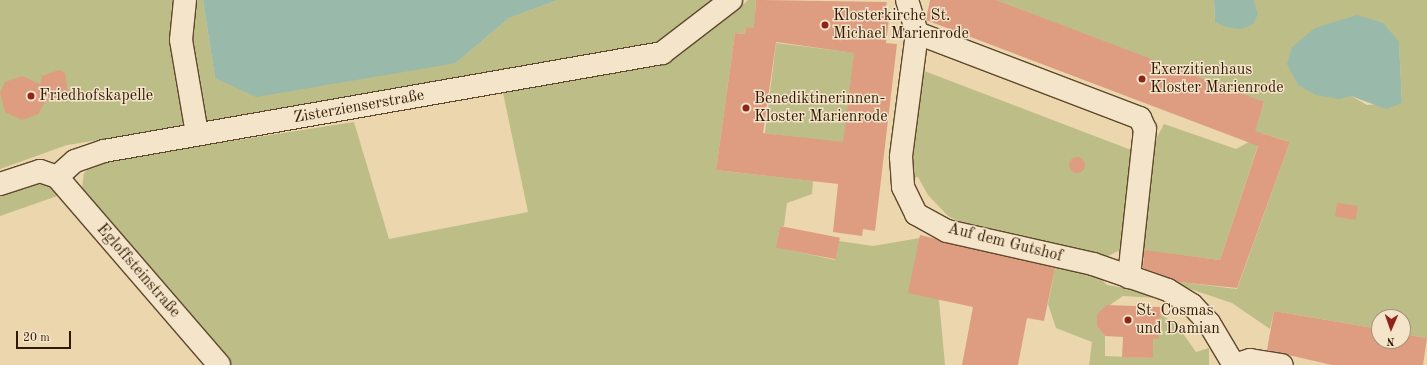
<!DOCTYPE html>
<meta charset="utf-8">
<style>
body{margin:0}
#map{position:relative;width:1427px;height:365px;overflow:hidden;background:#ecd6ad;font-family:"Old Standard TT",serif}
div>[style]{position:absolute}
.green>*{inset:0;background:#bcbd87;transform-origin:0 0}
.water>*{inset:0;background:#99b9ab}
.building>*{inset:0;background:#de9d81;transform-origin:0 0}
.round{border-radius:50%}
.roads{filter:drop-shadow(1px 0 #5f482b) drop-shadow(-1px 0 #5f482b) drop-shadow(0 1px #5f482b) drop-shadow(0 -1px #5f482b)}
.minor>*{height:22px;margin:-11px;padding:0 11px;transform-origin:11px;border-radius:11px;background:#f3e4ca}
.dots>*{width:11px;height:11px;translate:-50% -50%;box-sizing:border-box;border:2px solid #f3e4ca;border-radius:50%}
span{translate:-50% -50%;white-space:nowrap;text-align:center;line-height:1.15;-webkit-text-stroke:3px #f3e4ca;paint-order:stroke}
.poi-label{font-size:16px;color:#301800}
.left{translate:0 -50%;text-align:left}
.street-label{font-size:16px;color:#301800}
.north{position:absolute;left:1371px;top:309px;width:40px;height:40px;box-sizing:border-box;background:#f3e4ca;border:1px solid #a59279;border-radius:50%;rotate:182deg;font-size:11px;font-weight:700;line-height:16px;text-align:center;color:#301800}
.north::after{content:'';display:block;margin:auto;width:14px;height:18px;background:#8f2418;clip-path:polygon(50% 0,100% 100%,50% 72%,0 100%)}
.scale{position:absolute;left:16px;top:331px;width:55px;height:18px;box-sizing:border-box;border:2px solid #301800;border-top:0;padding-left:5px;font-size:12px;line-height:14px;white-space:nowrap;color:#301800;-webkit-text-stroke:3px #f3e4ca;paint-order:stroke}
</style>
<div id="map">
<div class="green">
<i style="clip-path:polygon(0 0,203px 0,215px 78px,456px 63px,509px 18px,558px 0,719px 0,658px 44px,402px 92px,67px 145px,0 169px)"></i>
<i style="clip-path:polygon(748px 0,756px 0,755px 12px,762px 30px,746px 27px,745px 34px,735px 33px,716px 170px,813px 181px,812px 194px,787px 203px,784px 226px,780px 226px,776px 247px,835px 260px,839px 241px,873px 246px,920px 238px,939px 300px,945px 365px,229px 365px,82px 188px,84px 173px,96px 162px,354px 122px,389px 239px,528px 212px,503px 93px,666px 64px,718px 24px,727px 12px,735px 12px)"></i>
<i style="clip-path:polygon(evenodd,996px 0,1214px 0,1215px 22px,1258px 14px,1254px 0,1427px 0,1427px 338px,1403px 334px,1403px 317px,1379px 317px,1379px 329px,1274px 311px,1270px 329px,1232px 303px,1163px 280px,1237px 289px,1290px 142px,1262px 133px,1220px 260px,1140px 250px,1152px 147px,1164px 124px,1236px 149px,1249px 142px,1264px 103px,996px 0,1399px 42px,1402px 103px,1367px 105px,1351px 96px,1399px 42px)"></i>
<i style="left:776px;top:43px;width:79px;height:91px;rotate:7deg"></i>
<i style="clip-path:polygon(919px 69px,1139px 153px,1130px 240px,1120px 250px,1104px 258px,970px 228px,948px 216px,928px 195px,918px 177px,906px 179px)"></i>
<i style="clip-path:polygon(32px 181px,47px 182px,60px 195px,0 216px,0 193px)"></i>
<i style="clip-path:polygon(1056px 263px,1095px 273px,1107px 285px,1158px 294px,1158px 298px,1123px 296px,1097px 314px,1097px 327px,1105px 336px,1105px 356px,1153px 358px,1153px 338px,1159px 338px,1160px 314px,1177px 325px,1196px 352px,1209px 348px,1209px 365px,1089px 365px,1092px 342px,1056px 328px,1048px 304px)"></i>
</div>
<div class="water">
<i style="clip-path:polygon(203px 0,558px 0,509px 18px,456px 63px,256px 97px,215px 78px)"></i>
<i style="clip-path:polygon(1214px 0,1254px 0,1258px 14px,1253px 24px,1241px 29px,1226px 27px,1215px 22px)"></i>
<i style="clip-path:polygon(1357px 15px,1383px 23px,1399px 42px,1402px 103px,1386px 109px,1351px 96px,1339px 99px,1316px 95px,1298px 85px,1287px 64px,1292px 47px,1315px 28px)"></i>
</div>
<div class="building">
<i style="clip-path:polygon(evenodd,756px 0,887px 2px,885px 10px,890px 11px,886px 43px,897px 44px,875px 231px,863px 229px,862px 236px,833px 232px,838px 184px,716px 170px,735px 33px,745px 34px,746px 27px,754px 28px,756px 0,776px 42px,854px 53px,843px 142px,763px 133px,776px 42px)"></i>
<i style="clip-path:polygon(930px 0,996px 0,1264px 102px,1255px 131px,1290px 142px,1237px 288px,1179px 282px,1143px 268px,1144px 250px,1220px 260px,1258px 146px,926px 20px)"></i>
<i style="clip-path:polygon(59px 70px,65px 73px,68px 94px,45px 102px,38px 114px,22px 120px,5px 112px,0 93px,5px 82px,22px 76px,40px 84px,42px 76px)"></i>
<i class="round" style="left:1069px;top:157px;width:16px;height:16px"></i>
<i style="left:1337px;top:203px;width:21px;height:14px;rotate:8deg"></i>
<i style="left:780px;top:226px;width:61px;height:22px;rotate:11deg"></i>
<i style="clip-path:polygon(920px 235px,1055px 268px,1044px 321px,1027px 318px,1018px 365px,962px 365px,973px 307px,908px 293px)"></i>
<i style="clip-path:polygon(1107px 305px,1161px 307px,1159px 339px,1153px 338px,1153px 358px,1122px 357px,1123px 337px,1105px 336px,1097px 327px,1097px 314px)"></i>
<i style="clip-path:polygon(1274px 311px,1379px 329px,1379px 341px,1403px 341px,1403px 334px,1427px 338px,1423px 365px,1332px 365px,1267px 350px)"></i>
</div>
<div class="roads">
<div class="minor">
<i style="left:185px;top:0;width:40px;rotate:95.7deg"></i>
<i style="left:181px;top:40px;width:95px;rotate:80.3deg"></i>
<i style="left:907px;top:0;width:34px;rotate:73deg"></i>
<i style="left:917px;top:33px;width:125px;rotate:97.4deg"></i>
<i style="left:901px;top:157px;width:30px;rotate:86deg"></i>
<i style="left:903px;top:187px;width:30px;rotate:64deg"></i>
<i style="left:916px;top:214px;width:35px;rotate:29deg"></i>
<i style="left:947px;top:231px;width:150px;rotate:12.7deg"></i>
<i style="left:1093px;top:264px;width:79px;rotate:19.1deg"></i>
<i style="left:1168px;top:290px;width:28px;rotate:32deg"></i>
<i style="left:1192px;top:305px;width:25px;rotate:47deg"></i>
<i style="left:1209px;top:323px;width:49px;rotate:59.2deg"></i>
<i style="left:917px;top:33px;width:239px;rotate:20.9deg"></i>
<i style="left:1140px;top:118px;width:12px;rotate:66deg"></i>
<i style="left:1145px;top:129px;width:149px;rotate:96.2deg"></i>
<i style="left:57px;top:177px;width:24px;rotate:-42deg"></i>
<i style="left:75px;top:161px;width:31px;rotate:-19deg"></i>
<i style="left:104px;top:151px;width:567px;rotate:-9.96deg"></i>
<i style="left:662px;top:53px;width:87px;rotate:-37.5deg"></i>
<i style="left:57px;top:177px;width:248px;rotate:49.2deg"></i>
<i style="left:0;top:184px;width:42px;rotate:-18deg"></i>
<i style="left:40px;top:171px;width:18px;rotate:19deg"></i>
<i style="left:1234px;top:365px;width:17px;rotate:-17deg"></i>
<i style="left:1250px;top:360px;width:32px;rotate:9deg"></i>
</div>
</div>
<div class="dots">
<i style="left:825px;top:25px;background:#8f2418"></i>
<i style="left:1142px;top:79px;background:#8f2418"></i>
<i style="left:31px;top:96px;background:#8f2418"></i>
<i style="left:746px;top:108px;background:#8f2418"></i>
<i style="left:1128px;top:320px;background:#8f2418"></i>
</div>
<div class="poi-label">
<span class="left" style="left:833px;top:25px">Klosterkirche St.<br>Michael Marienrode</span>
<span class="left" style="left:1150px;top:79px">Exerzitienhaus<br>Kloster Marienrode</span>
<span class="left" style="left:39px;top:96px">Friedhofskapelle</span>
<span class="left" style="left:754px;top:108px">Benediktinerinnen-<br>Kloster Marienrode</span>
<span class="left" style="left:1136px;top:320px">St. Cosmas<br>und Damian</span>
</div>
<div class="street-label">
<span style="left:359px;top:107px;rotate:-10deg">Zisterzienserstraße</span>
<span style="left:1005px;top:243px;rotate:14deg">Auf dem Gutshof</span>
<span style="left:138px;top:271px;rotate:49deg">Egloffsteinstraße</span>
</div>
<div class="north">N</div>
<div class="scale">20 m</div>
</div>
